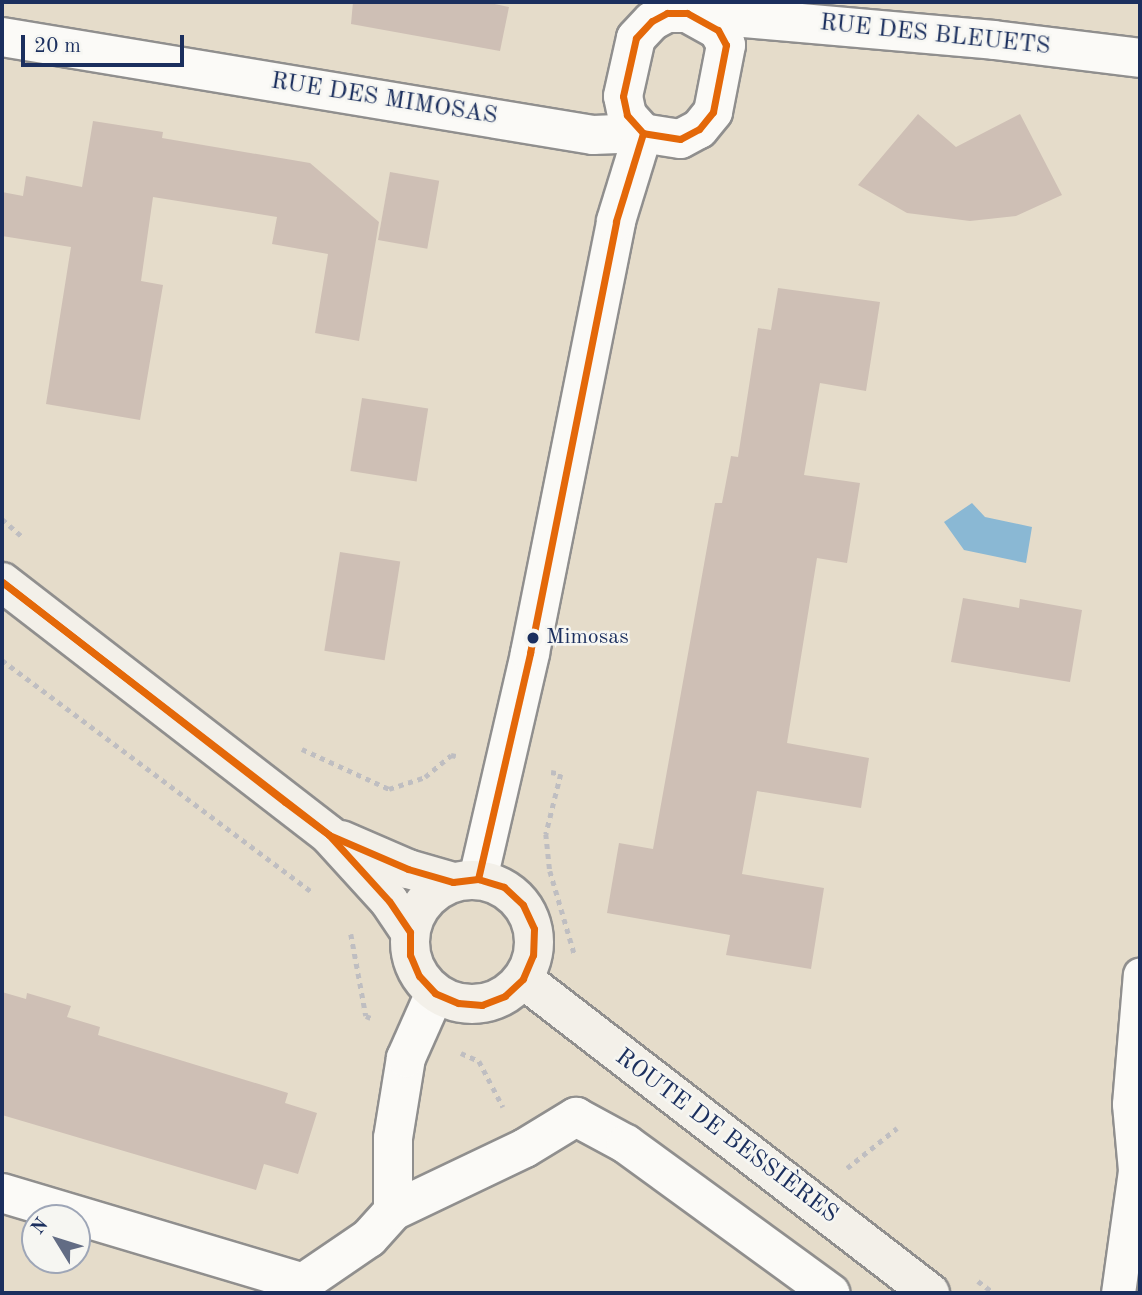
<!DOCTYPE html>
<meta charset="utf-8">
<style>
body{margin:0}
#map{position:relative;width:1142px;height:1295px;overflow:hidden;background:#e5dcca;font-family:"Old Standard TT",serif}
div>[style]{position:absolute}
.water>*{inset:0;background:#8ab8d4}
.building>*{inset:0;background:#cebfb5;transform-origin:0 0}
.path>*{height:4.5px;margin-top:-2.25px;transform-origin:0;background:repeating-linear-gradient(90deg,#bfbec1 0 5px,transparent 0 10px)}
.roads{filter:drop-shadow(2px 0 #908f8e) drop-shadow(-2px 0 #908f8e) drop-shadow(0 2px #908f8e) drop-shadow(0 -2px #908f8e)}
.service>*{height:33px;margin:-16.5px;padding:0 16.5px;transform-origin:16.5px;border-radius:16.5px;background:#fbfaf7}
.minor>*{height:38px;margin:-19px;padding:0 19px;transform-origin:19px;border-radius:19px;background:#fbfaf7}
.secondary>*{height:38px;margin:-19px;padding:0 19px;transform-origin:19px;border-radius:19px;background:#f3f0e9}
.secondary>.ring{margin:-19px;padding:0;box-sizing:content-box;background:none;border:38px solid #f3f0e9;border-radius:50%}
.bus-1>*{height:7px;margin:-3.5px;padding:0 3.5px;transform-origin:3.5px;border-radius:3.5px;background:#e46809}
.dots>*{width:19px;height:19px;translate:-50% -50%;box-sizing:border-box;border:4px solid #f6f6f2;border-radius:50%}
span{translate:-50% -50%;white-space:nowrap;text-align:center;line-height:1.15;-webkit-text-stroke:5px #f6f6f2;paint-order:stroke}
.bus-label{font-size:22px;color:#1b2f5e}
.left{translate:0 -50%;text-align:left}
.street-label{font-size:24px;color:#1b2f5e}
.frame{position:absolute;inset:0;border:4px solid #1b2f5e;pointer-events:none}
.north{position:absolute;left:21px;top:1204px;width:70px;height:70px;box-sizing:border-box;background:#f6f6f2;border:2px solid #9ea6b7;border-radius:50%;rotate:308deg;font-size:19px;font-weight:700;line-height:28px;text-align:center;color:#1b2f5e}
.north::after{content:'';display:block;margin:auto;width:24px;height:32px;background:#626c84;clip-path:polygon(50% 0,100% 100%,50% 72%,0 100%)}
.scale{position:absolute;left:21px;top:35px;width:163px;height:32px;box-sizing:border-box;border:4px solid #1b2f5e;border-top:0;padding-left:9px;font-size:21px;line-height:24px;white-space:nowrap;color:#1b2f5e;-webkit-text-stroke:5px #f6f6f2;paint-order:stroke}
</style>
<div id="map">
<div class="water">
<i style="clip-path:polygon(972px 503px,985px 517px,1032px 527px,1026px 563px,964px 550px,944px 522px)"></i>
</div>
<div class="building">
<i style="clip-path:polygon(353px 2px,485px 2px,509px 7px,500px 51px,351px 24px)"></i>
<i style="clip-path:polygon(918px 114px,956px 147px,1020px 114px,1062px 195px,1016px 216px,970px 221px,907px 213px,858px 185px)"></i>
<i style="clip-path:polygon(93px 121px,163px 132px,162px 138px,310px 163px,379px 222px,359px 341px,315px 333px,328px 254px,272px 244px,277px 217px,153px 197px,141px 281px,163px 285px,140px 420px,46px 404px,71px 247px,2px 236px,2px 192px,23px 196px,26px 176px,82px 187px)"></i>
<i style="left:390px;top:172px;width:50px;height:69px;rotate:10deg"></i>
<i style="clip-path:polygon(778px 288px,880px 302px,866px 391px,820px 383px,804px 475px,860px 483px,847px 563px,817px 558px,787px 743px,869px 758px,861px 808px,757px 791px,742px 874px,824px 888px,811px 969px,726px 955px,730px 935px,607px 913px,619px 843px,653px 849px,715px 503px,722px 503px,731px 456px,738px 457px,758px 328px,771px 330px)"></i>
<i style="left:362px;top:398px;width:67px;height:74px;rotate:9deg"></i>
<i style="left:340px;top:552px;width:61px;height:100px;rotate:9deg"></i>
<i style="clip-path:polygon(963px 598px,1019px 608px,1020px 599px,1082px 610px,1070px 682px,951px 662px)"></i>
<i style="clip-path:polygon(2px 992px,26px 999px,27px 993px,71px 1006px,67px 1017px,100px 1027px,98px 1035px,288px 1093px,285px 1103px,317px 1113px,298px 1174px,264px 1164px,256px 1190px,2px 1115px)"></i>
</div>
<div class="path">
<i style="left:2px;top:519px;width:28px;rotate:41deg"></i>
<i style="left:2px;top:660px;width:386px;rotate:36.8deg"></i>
<i style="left:302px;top:749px;width:96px;rotate:24.7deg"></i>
<i style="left:389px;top:789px;width:38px;rotate:-18deg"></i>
<i style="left:425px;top:777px;width:34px;rotate:-40deg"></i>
<i style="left:451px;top:755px;width:5px;rotate:11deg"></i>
<i style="left:551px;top:772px;width:10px;rotate:11deg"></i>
<i style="left:561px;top:774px;width:62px;rotate:104deg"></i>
<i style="left:546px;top:834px;width:37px;rotate:84deg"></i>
<i style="left:550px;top:871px;width:89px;rotate:73.6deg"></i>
<i style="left:351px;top:934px;width:83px;rotate:79.6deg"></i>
<i style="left:366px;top:1016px;width:5px;rotate:22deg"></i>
<i style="left:461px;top:1053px;width:20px;rotate:24deg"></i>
<i style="left:479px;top:1061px;width:52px;rotate:62.4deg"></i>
<i style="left:847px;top:1168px;width:64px;rotate:-38.7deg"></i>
<i style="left:978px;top:1281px;width:20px;rotate:37deg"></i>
</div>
<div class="roads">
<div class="service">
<i style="left:1118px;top:1293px;width:124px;rotate:-82.1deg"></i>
<i style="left:1135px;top:1170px;width:66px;rotate:-95.2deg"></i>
<i style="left:1129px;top:1104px;width:130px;rotate:-85.2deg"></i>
</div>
<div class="minor">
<i style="left:687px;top:13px;width:35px;rotate:29deg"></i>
<i style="left:718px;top:30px;width:17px;rotate:62deg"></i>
<i style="left:726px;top:45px;width:68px;rotate:101deg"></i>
<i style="left:713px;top:112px;width:22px;rotate:129deg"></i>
<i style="left:699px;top:129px;width:21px;rotate:152deg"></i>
<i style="left:680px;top:139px;width:37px;rotate:-171deg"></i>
<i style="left:643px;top:133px;width:24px;rotate:-132deg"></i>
<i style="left:627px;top:115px;width:19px;rotate:-102deg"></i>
<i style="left:623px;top:96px;width:59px;rotate:-77.4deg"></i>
<i style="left:636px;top:38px;width:23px;rotate:-47deg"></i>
<i style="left:652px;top:21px;width:17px;rotate:-28deg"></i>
<i style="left:667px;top:13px;width:20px"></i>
<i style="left:687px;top:13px;width:308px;rotate:5deg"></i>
<i style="left:994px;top:40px;width:147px;rotate:7deg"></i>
<i style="left:2px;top:37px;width:599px;rotate:9.42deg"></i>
<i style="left:593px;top:135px;width:50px;rotate:-2.3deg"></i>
<i style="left:478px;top:879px;width:232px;rotate:-77deg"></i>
<i style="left:530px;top:653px;width:440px;rotate:-78.7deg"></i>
<i style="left:616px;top:221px;width:92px;rotate:-72.9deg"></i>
<i style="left:2px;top:1193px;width:314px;rotate:16.6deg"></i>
<i style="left:393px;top:1211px;width:146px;rotate:-25.5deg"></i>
<i style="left:525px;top:1148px;width:60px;rotate:-31.3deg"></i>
<i style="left:576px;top:1117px;width:57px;rotate:28.4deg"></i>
<i style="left:626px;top:1144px;width:253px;rotate:36.1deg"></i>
<i style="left:296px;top:1293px;width:12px;rotate:-55deg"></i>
<i style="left:303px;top:1283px;width:80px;rotate:-34.3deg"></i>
<i style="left:369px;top:1238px;width:36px;rotate:-48deg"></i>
<i style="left:393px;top:1211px;width:73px;rotate:-90deg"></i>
<i style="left:393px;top:1138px;width:81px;rotate:-80.8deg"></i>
<i style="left:406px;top:1058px;width:71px;rotate:-66deg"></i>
</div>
<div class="secondary">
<i style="left:2px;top:582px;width:413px;rotate:37.7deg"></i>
<i style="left:329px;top:835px;width:89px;rotate:47.7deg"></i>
<i style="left:389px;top:901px;width:37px;rotate:56deg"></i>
<i style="left:341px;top:840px;width:73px;rotate:23.4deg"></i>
<i style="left:408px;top:869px;width:47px;rotate:16.1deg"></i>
<i class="ring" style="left:410px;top:880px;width:86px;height:86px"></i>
<i style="left:523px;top:979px;width:514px;rotate:37.65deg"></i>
</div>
</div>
<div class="bus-1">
<i style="left:667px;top:13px;width:20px"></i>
<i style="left:687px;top:13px;width:35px;rotate:29deg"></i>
<i style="left:718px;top:30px;width:17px;rotate:62deg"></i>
<i style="left:726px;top:45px;width:68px;rotate:101deg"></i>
<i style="left:713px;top:112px;width:22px;rotate:129deg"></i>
<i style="left:699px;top:129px;width:21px;rotate:152deg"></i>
<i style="left:680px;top:139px;width:37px;rotate:-171deg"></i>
<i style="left:643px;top:133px;width:24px;rotate:-132deg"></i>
<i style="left:627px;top:115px;width:19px;rotate:-102deg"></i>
<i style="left:623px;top:96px;width:59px;rotate:-77.4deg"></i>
<i style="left:636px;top:38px;width:23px;rotate:-47deg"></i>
<i style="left:652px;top:21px;width:17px;rotate:-28deg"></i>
<i style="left:2px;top:582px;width:413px;rotate:37.7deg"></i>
<i style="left:329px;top:835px;width:55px;rotate:-143.1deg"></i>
<i style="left:285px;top:802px;width:358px;rotate:-142.1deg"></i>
<i style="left:329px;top:835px;width:86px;rotate:23.3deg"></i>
<i style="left:408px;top:869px;width:47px;rotate:16.1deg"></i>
<i style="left:453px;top:882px;width:25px;rotate:-7deg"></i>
<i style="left:478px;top:879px;width:27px;rotate:17deg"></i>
<i style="left:504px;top:887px;width:26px;rotate:43deg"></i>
<i style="left:523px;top:905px;width:26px;rotate:65deg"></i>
<i style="left:534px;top:929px;width:26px;rotate:92deg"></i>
<i style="left:533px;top:955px;width:26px;rotate:113deg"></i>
<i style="left:523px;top:979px;width:25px;rotate:137deg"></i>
<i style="left:505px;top:996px;width:25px;rotate:159deg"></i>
<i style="left:482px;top:1005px;width:24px;rotate:-175deg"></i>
<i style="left:458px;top:1003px;width:25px;rotate:-157deg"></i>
<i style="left:435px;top:993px;width:23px;rotate:-133deg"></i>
<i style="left:419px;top:976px;width:23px;rotate:-113deg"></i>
<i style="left:410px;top:955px;width:23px;rotate:-90deg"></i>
<i style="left:410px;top:932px;width:37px;rotate:-124deg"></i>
<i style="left:389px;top:901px;width:89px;rotate:-132.3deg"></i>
<i style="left:478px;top:879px;width:232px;rotate:-77deg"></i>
<i style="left:530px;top:653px;width:440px;rotate:-78.7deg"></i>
<i style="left:616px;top:221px;width:92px;rotate:-72.9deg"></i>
</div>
<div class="dots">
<i style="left:533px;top:638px;background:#1b2f5e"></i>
</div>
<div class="bus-label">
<span class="left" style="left:546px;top:638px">Mimosas</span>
</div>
<div class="street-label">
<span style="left:935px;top:36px;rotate:6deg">RUE DES BLEUETS</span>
<span style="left:384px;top:100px;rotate:9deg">RUE DES MIMOSAS</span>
<span style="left:726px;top:1137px;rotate:37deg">ROUTE DE BESSIÈRES</span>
</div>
<div class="frame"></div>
<div class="north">N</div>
<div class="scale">20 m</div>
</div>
